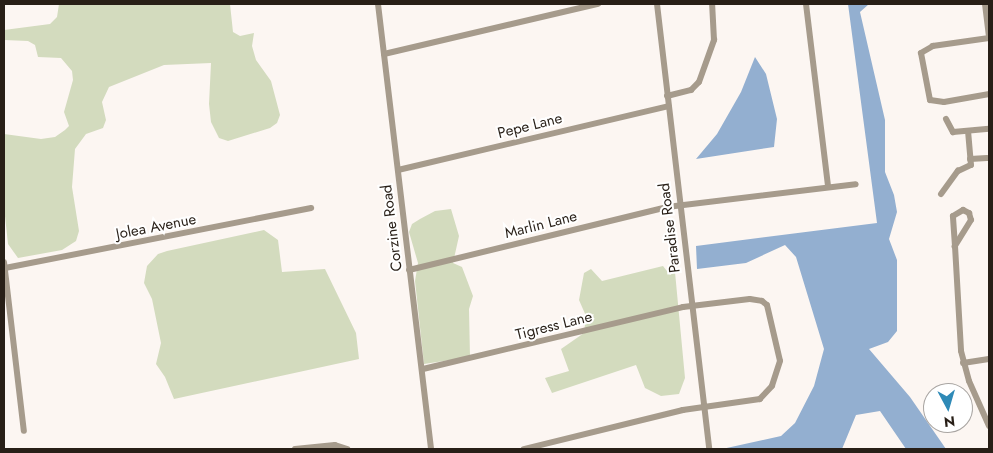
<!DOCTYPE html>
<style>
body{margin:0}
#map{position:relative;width:993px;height:453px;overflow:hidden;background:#fcf6f2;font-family:Jost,sans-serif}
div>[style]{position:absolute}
.green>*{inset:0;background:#d3dbbe}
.water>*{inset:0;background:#93afd0}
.street>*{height:6px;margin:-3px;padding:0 3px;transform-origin:3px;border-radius:3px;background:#a69b8c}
span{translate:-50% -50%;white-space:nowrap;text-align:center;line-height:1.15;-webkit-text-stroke:4px #fff;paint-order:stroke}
.street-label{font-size:15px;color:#281f17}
.frame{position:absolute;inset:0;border:5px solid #281f17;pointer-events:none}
.north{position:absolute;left:923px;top:383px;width:50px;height:50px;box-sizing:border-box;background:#fff;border:1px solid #a9a5a2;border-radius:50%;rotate:174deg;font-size:14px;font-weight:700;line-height:20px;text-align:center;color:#281f17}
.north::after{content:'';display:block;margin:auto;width:18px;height:22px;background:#2f8ab7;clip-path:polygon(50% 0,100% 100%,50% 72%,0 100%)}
</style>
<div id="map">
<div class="green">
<i style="clip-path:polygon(59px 4px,230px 4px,233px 32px,240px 36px,254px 33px,252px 46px,256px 60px,271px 81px,280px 115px,277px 123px,270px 128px,228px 141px,219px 138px,211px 122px,209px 104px,211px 63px,164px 65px,109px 87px,102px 102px,106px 120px,103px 128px,86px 134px,75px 149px,72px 187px,79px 231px,76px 241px,62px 250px,18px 258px,8px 244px,4px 207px,4px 134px,41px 139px,55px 137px,65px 130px,69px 126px,64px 112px,73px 80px,72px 71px,61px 58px,38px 57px,35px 45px,28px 41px,4px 40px,4px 30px,50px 24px,57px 17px)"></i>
<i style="clip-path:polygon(451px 209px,459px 236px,453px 263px,462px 267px,473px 296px,469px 309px,470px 357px,424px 364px,415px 281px,418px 263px,409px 232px,412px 224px,420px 219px,435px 211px)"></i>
<i style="clip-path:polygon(264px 230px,278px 240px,282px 272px,325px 269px,356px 333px,359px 359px,174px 399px,165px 377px,156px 364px,161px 343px,152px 299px,144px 283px,147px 266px,158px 254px,167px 251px)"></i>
<i style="clip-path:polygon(663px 266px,670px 275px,675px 272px,685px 378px,679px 394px,661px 396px,645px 388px,636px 365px,552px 393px,545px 378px,569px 371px,561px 349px,584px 333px,586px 316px,579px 300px,584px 273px,591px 269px,602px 281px)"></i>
</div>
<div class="water">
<i style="clip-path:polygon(848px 4px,869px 4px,860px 12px,885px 120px,885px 172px,894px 195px,897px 212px,889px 239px,897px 260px,897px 331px,888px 342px,869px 349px,910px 397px,946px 449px,906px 449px,880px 411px,856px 415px,842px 449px,722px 449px,781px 436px,795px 423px,814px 386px,824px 349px,796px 257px,785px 245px,746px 263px,697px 269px,696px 246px,877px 223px)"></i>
<i style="clip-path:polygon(755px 57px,766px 74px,777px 119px,774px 147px,696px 159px,717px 134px,741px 92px)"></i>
</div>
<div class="street">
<i style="left:378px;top:4px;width:448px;rotate:83.2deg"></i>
<i style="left:657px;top:4px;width:448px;rotate:83.3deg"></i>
<i style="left:806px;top:4px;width:184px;rotate:83.1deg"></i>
<i style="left:985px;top:4px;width:31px;rotate:83deg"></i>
<i style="left:989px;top:38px;width:57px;rotate:171.9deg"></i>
<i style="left:933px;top:46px;width:14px;rotate:150deg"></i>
<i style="left:921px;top:53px;width:48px;rotate:79.2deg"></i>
<i style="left:930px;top:100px;width:14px;rotate:8deg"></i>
<i style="left:944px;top:102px;width:46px;rotate:-10.1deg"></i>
<i style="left:384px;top:54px;width:220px;rotate:-13.2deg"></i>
<i style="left:667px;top:96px;width:25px;rotate:-14deg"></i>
<i style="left:691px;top:90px;width:11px;rotate:-45deg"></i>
<i style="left:699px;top:82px;width:45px;rotate:-70.3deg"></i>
<i style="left:714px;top:40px;width:36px;rotate:-93deg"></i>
<i style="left:946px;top:119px;width:15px;rotate:62deg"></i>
<i style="left:953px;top:132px;width:36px;rotate:-5deg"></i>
<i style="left:970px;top:159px;width:17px;rotate:-3deg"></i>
<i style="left:398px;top:170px;width:278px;rotate:-13.3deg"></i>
<i style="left:941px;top:194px;width:29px;rotate:-54deg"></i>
<i style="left:958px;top:171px;width:14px;rotate:-25deg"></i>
<i style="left:971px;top:165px;width:34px;rotate:-95deg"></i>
<i style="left:963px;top:210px;width:7px;rotate:27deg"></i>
<i style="left:969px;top:213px;width:7px;rotate:74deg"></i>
<i style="left:971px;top:220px;width:31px;rotate:122deg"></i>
<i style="left:955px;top:246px;width:30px;rotate:-94deg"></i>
<i style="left:953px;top:216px;width:12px;rotate:-31deg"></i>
<i style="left:955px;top:246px;width:105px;rotate:86.7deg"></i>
<i style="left:961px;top:351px;width:31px;rotate:75deg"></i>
<i style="left:969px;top:381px;width:49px;rotate:66deg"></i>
<i style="left:4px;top:262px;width:170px;rotate:83.3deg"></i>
<i style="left:5px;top:268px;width:312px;rotate:-11.1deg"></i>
<i style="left:409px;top:270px;width:266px;rotate:-13.7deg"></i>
<i style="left:667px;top:207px;width:190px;rotate:-6.9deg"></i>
<i style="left:963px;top:363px;width:26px;rotate:-9deg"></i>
<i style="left:423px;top:369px;width:267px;rotate:-13.4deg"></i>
<i style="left:683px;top:307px;width:67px;rotate:-6.8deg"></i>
<i style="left:750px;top:299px;width:12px;rotate:9deg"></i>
<i style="left:762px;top:301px;width:6px;rotate:39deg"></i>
<i style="left:767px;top:305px;width:57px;rotate:76.9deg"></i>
<i style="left:780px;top:361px;width:26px;rotate:108deg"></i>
<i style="left:772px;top:386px;width:18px;rotate:133deg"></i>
<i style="left:760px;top:399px;width:78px;rotate:171.9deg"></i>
<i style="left:683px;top:410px;width:164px;rotate:166.2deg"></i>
<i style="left:295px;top:449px;width:40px;rotate:-5.7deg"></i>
<i style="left:335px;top:445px;width:13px;rotate:18deg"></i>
</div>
<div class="street-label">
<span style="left:530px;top:126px;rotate:-14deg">Pepe Lane</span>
<span style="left:541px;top:225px;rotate:-14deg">Marlin Lane</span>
<span style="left:156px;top:227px;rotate:-11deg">Jolea Avenue</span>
<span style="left:392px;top:228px;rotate:-97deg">Corzine Road</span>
<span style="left:670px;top:228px;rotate:-97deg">Paradise Road</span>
<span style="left:554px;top:326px;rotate:-14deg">Tigress Lane</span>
</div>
<div class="frame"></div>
<div class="north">N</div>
</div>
